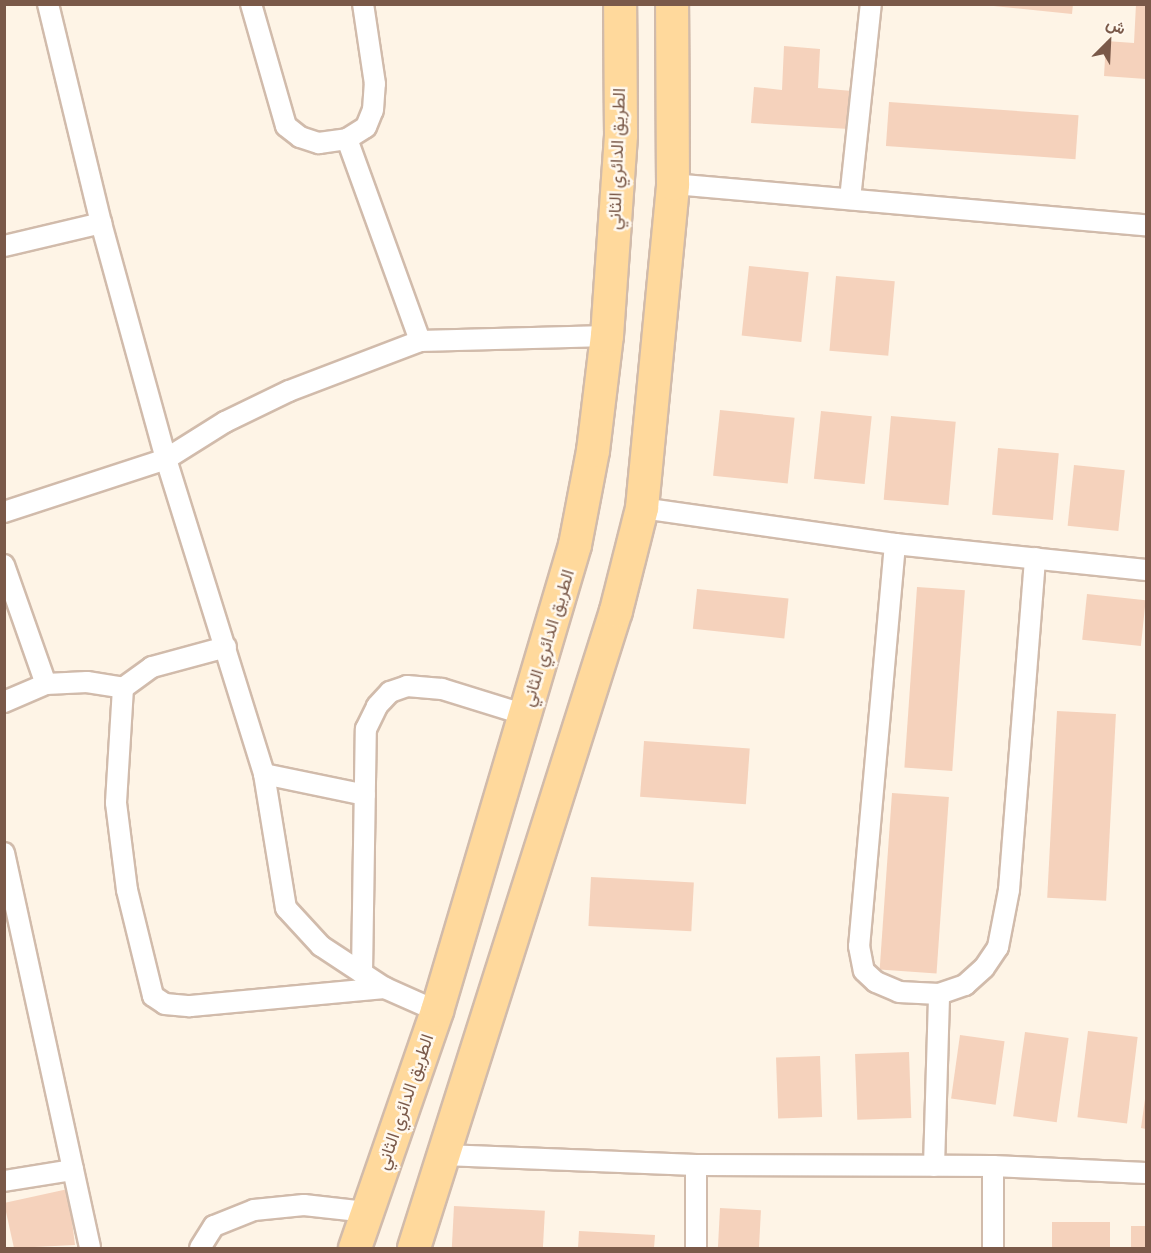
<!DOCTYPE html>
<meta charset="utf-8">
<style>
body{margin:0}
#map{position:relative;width:1151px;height:1253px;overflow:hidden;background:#fef4e6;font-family:"Archivo Narrow",Vazirmatn,sans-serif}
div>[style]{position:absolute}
.building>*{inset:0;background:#f5d2bc;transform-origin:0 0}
.roads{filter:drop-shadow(2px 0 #d1bbab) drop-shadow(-2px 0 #d1bbab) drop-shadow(0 2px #d1bbab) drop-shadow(0 -2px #d1bbab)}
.minor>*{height:20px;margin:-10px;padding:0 10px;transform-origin:10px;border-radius:10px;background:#fff}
.primary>*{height:32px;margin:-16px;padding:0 16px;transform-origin:16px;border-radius:16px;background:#ffd99c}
span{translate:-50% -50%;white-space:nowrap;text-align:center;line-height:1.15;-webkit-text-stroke:5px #fff8ee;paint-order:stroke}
.street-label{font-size:18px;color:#7a5949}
.frame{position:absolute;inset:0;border:6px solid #7a5949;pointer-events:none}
.north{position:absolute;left:1079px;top:12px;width:60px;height:60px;-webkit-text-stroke:4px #fff8ee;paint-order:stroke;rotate:24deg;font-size:16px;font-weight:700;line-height:24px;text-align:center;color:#7a5949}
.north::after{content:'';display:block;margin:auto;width:21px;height:27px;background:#7a5949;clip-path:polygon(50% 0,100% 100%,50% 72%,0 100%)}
</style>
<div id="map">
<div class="building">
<i style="clip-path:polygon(974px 4px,1073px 4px,1072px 14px)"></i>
<i style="clip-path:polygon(1136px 4px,1146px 4px,1146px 79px,1104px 76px,1106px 41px,1134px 43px)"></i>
<i style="clip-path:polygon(784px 46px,820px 49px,818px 88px,852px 91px,849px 129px,751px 123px,754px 87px,782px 90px)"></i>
<i style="left:889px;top:102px;width:190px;height:44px;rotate:4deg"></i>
<i style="left:749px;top:266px;width:60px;height:70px;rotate:6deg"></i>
<i style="left:836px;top:276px;width:59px;height:75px;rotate:5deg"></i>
<i style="left:720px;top:410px;width:75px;height:66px;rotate:6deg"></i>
<i style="left:821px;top:411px;width:51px;height:68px;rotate:6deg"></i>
<i style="left:891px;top:416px;width:65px;height:84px;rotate:5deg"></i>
<i style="left:998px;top:448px;width:61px;height:67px;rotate:5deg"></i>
<i style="left:1074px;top:465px;width:51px;height:61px;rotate:6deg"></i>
<i style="left:917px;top:587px;width:48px;height:181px;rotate:4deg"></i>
<i style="left:697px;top:589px;width:92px;height:40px;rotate:6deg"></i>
<i style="left:1087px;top:594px;width:59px;height:46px;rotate:6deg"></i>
<i style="left:1057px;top:711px;width:59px;height:187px;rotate:3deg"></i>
<i style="left:644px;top:741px;width:106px;height:56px;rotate:4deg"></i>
<i style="left:892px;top:793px;width:57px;height:177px;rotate:4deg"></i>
<i style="left:591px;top:877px;width:103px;height:49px;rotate:3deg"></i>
<i style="left:1088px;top:1031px;width:50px;height:87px;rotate:7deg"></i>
<i style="left:1025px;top:1032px;width:44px;height:85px;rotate:8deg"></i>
<i style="left:960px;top:1035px;width:45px;height:64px;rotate:8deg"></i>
<i style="left:909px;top:1052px;width:66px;height:54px;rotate:88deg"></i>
<i style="left:820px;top:1056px;width:61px;height:44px;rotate:88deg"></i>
<i style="clip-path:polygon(1145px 1099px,1146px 1099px,1146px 1129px,1141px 1128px)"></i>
<i style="clip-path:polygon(68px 1189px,75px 1245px,14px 1248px,4px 1203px)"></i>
<i style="left:454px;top:1206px;width:91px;height:42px;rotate:3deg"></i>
<i style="left:720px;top:1208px;width:41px;height:40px;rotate:3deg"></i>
<i style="left:1052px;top:1222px;width:58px;height:26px"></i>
<i style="left:1131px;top:1226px;width:15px;height:22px"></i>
<i style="clip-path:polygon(579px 1231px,655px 1235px,654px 1248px,578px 1248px)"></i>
</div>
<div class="roads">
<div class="minor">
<i style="left:48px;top:4px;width:225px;rotate:76.4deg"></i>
<i style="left:101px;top:223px;width:245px;rotate:74.6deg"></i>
<i style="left:166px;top:459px;width:330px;rotate:72.7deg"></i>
<i style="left:264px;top:774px;width:136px;rotate:80.7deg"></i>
<i style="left:286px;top:908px;width:52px;rotate:47.4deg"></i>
<i style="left:321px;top:946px;width:77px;rotate:33.3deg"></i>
<i style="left:385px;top:988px;width:57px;rotate:23.9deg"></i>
<i style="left:251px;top:4px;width:127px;rotate:74deg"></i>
<i style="left:286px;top:126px;width:18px;rotate:38deg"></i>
<i style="left:300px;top:137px;width:20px;rotate:18deg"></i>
<i style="left:319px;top:143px;width:28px;rotate:-8deg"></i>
<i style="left:347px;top:139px;width:215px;rotate:70.1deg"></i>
<i style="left:347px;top:139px;width:22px;rotate:-32deg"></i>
<i style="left:366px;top:127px;width:18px;rotate:-68deg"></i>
<i style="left:373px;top:110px;width:26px;rotate:-86deg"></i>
<i style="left:375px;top:84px;width:81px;rotate:-98.5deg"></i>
<i style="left:673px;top:184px;width:475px;rotate:5deg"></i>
<i style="left:850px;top:199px;width:196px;rotate:-83.9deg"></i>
<i style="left:4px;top:246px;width:100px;rotate:-13.3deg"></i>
<i style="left:642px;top:508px;width:256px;rotate:8.1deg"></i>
<i style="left:895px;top:544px;width:252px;rotate:5.9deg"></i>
<i style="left:4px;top:512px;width:170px;rotate:-18.1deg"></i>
<i style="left:166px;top:459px;width:70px;rotate:-32.1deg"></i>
<i style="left:225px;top:422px;width:71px;rotate:-25.8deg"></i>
<i style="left:289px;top:391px;width:140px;rotate:-20.9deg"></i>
<i style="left:420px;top:341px;width:187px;rotate:-1.5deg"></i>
<i style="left:895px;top:544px;width:404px;rotate:95.1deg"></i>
<i style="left:859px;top:946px;width:25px;rotate:79deg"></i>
<i style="left:864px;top:971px;width:16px;rotate:43deg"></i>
<i style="left:876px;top:982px;width:25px;rotate:23deg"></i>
<i style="left:899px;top:992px;width:40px;rotate:2.9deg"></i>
<i style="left:4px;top:565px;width:126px;rotate:70.6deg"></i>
<i style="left:226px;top:647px;width:77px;rotate:164.9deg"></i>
<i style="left:152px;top:667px;width:36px;rotate:144deg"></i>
<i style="left:123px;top:688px;width:115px;rotate:93.5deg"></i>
<i style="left:116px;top:803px;width:88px;rotate:82.8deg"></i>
<i style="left:127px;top:890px;width:109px;rotate:76.2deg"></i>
<i style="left:153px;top:996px;width:14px;rotate:34deg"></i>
<i style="left:165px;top:1004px;width:25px;rotate:5deg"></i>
<i style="left:190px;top:1006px;width:196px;rotate:-5.3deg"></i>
<i style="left:4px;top:702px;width:46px;rotate:-23.2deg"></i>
<i style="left:46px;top:684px;width:41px;rotate:-2.8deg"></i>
<i style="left:87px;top:682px;width:36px;rotate:9deg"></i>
<i style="left:264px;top:774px;width:103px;rotate:11.7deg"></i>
<i style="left:4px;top:853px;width:404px;rotate:77.7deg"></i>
<i style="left:362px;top:973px;width:244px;rotate:-89.1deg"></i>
<i style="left:366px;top:729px;width:25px;rotate:-64deg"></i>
<i style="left:377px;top:706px;width:19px;rotate:-47deg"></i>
<i style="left:390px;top:692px;width:18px;rotate:-19deg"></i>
<i style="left:407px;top:686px;width:35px;rotate:5deg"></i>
<i style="left:442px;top:689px;width:88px;rotate:17.2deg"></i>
<i style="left:444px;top:1155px;width:252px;rotate:2.3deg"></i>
<i style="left:696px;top:1165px;width:297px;rotate:0.2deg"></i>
<i style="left:993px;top:1166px;width:153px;rotate:2.6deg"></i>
<i style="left:934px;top:1166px;width:172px;rotate:-88.3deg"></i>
<i style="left:939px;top:994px;width:28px;rotate:-19deg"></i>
<i style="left:965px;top:985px;width:25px;rotate:-42deg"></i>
<i style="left:984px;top:968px;width:25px;rotate:-56deg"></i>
<i style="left:998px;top:947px;width:58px;rotate:-79.1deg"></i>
<i style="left:1009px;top:890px;width:333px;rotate:-85.5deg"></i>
<i style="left:993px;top:1166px;width:82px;rotate:90deg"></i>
<i style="left:4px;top:1181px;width:70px;rotate:-9.1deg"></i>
<i style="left:200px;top:1248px;width:26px;rotate:-58deg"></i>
<i style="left:214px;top:1226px;width:43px;rotate:-21.8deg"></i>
<i style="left:254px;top:1210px;width:50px;rotate:-5.7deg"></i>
<i style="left:304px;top:1205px;width:62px;rotate:6.4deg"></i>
<i style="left:696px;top:1248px;width:83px;rotate:-90deg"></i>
</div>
<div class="primary">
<i style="left:355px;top:1248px;width:251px;rotate:-70.9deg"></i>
<i style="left:437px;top:1011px;width:486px;rotate:-73.5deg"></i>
<i style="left:575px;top:545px;width:96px;rotate:-79.2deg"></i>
<i style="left:593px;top:451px;width:116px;rotate:-83.1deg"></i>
<i style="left:607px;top:336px;width:201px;rotate:-86deg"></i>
<i style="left:621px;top:135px;width:131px;rotate:-90.4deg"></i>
<i style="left:414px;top:1248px;width:668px;rotate:-72.41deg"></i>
<i style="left:616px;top:611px;width:106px;rotate:-75.8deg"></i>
<i style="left:642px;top:508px;width:325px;rotate:-84.5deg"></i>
<i style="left:673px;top:184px;width:180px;rotate:-90.3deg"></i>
</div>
</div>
<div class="street-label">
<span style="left:617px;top:159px;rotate:-88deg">الطريق الدائري الثاني</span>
<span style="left:548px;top:638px;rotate:-73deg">الطريق الدائري الثاني</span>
<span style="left:405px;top:1102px;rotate:-71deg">الطريق الدائري الثاني</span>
</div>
<div class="frame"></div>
<div class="north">ش</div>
</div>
